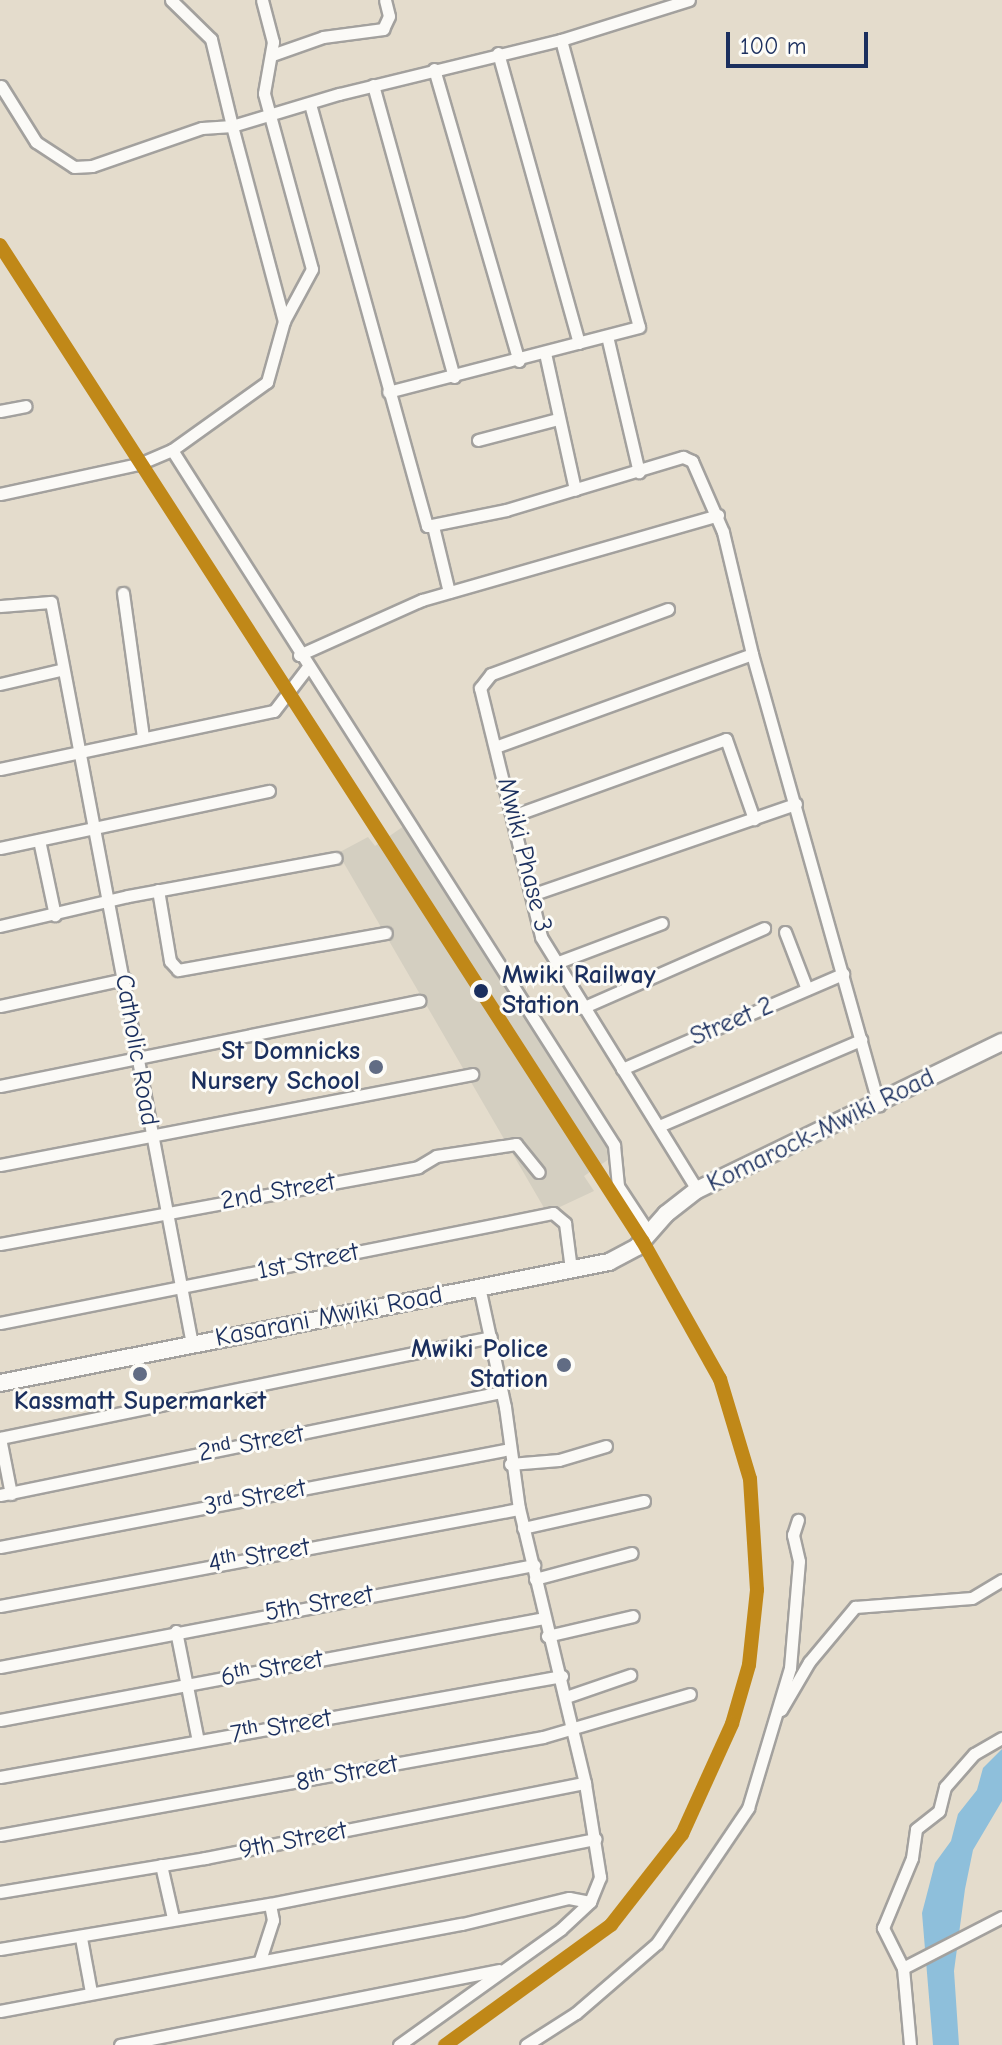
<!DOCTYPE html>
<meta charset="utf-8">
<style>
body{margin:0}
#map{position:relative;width:1002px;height:2045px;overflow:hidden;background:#e4dccc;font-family:"Comic Neue",sans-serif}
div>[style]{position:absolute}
.industrial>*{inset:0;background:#d4cfc1}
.water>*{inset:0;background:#8ebfdb}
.roads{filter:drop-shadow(2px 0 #a3a19e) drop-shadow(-2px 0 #a3a19e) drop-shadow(0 2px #a3a19e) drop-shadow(0 -2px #a3a19e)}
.street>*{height:11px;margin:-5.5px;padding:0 5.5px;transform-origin:5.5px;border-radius:5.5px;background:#fbfaf7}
.secondary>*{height:16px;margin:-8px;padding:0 8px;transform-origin:8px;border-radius:8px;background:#fbfaf7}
.rail-1>*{height:14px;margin:-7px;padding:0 7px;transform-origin:7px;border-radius:7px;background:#c08818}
.dots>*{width:22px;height:22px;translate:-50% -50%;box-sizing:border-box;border:4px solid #fdfcf7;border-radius:50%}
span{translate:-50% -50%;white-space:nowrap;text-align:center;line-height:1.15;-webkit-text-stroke:6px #fdfcf7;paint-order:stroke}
.street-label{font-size:26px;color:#1b2f5e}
.stop-label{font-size:26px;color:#1b2f5e;font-weight:700}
.left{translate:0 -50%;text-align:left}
.poi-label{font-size:26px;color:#1b2f5e;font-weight:700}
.right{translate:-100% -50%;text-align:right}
.scale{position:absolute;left:726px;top:32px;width:142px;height:36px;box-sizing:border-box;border:4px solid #1b2f5e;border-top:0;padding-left:10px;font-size:24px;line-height:28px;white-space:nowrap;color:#1b2f5e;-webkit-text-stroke:6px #fdfcf7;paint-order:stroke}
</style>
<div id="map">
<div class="industrial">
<i style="clip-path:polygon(404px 826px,615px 1155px,584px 1176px,594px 1191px,547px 1213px,338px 853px,368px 837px,375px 846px)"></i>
</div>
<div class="water">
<i style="clip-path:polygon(1002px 1749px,1002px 1801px,973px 1850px,965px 1889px,954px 1971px,959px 2045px,933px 2045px,922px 1913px,935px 1863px,951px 1841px,958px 1814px,977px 1790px,983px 1768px)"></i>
</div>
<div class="roads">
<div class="street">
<i style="left:171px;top:0;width:56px;rotate:44.3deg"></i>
<i style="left:211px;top:39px;width:89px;rotate:76.4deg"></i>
<i style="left:232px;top:126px;width:112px;rotate:-16.7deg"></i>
<i style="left:339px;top:94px;width:228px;rotate:-13.7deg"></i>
<i style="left:561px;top:40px;width:297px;rotate:74.8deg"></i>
<i style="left:639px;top:327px;width:259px;rotate:165.5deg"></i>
<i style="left:561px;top:40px;width:134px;rotate:-17.4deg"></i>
<i style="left:498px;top:53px;width:301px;rotate:74.4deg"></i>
<i style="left:272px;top:55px;width:54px;rotate:-19.4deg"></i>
<i style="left:323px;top:37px;width:61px;rotate:-7.6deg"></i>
<i style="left:383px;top:29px;width:14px;rotate:-65deg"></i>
<i style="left:389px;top:16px;width:16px;rotate:-104deg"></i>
<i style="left:434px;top:69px;width:304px;rotate:73.8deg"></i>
<i style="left:373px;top:85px;width:303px;rotate:74.5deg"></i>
<i style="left:1px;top:86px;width:66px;rotate:58deg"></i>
<i style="left:36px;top:142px;width:45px;rotate:33.3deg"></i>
<i style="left:74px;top:167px;width:18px;rotate:-3deg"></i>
<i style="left:92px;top:166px;width:116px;rotate:-19.1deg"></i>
<i style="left:202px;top:128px;width:30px;rotate:-4deg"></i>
<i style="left:232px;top:126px;width:202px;rotate:75.1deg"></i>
<i style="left:310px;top:104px;width:438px;rotate:74.5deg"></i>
<i style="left:427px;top:526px;width:81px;rotate:-11.4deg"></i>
<i style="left:506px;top:510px;width:185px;rotate:-16.7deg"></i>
<i style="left:683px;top:457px;width:10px;rotate:24deg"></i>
<i style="left:692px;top:461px;width:77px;rotate:66.4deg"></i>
<i style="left:723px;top:532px;width:125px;rotate:76.6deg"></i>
<i style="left:752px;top:654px;width:469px;rotate:74.3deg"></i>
<i style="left:607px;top:336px;width:140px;rotate:76.8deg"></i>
<i style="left:545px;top:353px;width:140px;rotate:77.6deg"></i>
<i style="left:0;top:411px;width:26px;rotate:-11deg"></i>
<i style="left:478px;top:440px;width:83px;rotate:-14.7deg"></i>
<i style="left:172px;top:450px;width:824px;rotate:57.54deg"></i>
<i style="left:614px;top:1145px;width:41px;rotate:84.4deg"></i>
<i style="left:618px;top:1186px;width:56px;rotate:56.6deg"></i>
<i style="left:0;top:494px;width:142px;rotate:-12.2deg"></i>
<i style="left:139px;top:464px;width:36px;rotate:-23deg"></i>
<i style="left:172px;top:450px;width:117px;rotate:-35.6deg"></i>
<i style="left:267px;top:382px;width:63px;rotate:-74.4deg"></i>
<i style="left:284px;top:321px;width:59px;rotate:-61.7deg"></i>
<i style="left:312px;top:269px;width:182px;rotate:-105.3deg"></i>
<i style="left:264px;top:93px;width:52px;rotate:-80deg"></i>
<i style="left:273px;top:42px;width:43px;rotate:-104.7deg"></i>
<i style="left:433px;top:526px;width:68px;rotate:76.4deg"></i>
<i style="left:123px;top:593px;width:145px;rotate:82.1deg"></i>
<i style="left:0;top:606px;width:51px;rotate:-4.5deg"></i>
<i style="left:51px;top:602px;width:755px;rotate:79.24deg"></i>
<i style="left:668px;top:609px;width:189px;rotate:159.8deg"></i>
<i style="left:491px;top:674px;width:18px;rotate:128deg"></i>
<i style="left:480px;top:688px;width:256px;rotate:76.2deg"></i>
<i style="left:541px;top:937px;width:297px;rotate:58.3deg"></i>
<i style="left:299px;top:655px;width:135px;rotate:-24.1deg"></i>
<i style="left:422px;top:600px;width:308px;rotate:-16deg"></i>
<i style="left:0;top:684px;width:62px;rotate:-13.1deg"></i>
<i style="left:498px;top:746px;width:270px;rotate:-19.9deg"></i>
<i style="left:0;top:769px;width:280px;rotate:-12deg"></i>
<i style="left:274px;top:711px;width:54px;rotate:-52.5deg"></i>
<i style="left:515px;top:815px;width:224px;rotate:-19.8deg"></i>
<i style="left:726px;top:739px;width:85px;rotate:70.7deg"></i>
<i style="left:39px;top:840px;width:77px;rotate:78deg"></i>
<i style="left:0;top:848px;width:275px;rotate:-12deg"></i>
<i style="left:158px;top:890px;width:72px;rotate:80.4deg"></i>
<i style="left:170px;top:961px;width:12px;rotate:48deg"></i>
<i style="left:178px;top:970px;width:211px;rotate:-10.1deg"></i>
<i style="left:534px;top:894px;width:277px;rotate:-19deg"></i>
<i style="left:0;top:926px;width:131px;rotate:-13.2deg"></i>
<i style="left:128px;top:896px;width:211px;rotate:-10.4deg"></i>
<i style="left:785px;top:932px;width:61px;rotate:68.9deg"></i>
<i style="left:556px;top:963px;width:113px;rotate:-20.7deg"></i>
<i style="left:0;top:1006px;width:128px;rotate:-12.2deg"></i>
<i style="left:582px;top:1008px;width:199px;rotate:-23.7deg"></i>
<i style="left:622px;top:1069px;width:241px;rotate:-23.3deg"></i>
<i style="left:0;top:1086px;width:428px;rotate:-11.5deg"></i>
<i style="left:659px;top:1126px;width:220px;rotate:-23.1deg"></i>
<i style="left:0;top:1165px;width:481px;rotate:-10.9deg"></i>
<i style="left:0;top:1244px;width:425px;rotate:-10.4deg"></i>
<i style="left:418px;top:1167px;width:21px;rotate:-31deg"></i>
<i style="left:436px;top:1156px;width:81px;rotate:-8.5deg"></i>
<i style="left:516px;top:1144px;width:36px;rotate:51deg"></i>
<i style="left:0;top:1323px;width:564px;rotate:-11.25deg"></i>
<i style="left:553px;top:1213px;width:16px;rotate:40deg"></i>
<i style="left:565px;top:1223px;width:46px;rotate:82.6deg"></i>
<i style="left:0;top:1438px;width:501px;rotate:-11.62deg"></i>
<i style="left:0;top:1438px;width:57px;rotate:78.9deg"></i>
<i style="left:510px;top:1464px;width:49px;rotate:-4.7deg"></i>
<i style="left:559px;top:1460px;width:49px;rotate:-16.6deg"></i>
<i style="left:0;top:1495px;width:511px;rotate:-11.62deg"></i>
<i style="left:523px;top:1528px;width:124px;rotate:-12.6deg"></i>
<i style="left:0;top:1547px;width:519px;rotate:-10.88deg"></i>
<i style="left:535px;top:1579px;width:100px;rotate:-15deg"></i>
<i style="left:0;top:1606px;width:528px;rotate:-10.59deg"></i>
<i style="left:176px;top:1631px;width:112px;rotate:78.7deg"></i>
<i style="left:547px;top:1636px;width:88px;rotate:-13.1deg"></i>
<i style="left:0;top:1667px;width:544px;rotate:-10.81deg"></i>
<i style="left:566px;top:1697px;width:68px;rotate:-19deg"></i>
<i style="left:781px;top:1710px;width:56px;rotate:-59.7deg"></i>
<i style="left:809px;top:1662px;width:72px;rotate:-50.1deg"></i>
<i style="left:855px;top:1607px;width:117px;rotate:-4.4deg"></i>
<i style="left:972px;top:1598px;width:35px;rotate:-31deg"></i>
<i style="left:0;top:1720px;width:553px;rotate:-10.62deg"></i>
<i style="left:0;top:1777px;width:571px;rotate:-10.19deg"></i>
<i style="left:0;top:1835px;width:552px;rotate:-10.23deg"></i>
<i style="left:543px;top:1737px;width:153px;rotate:-16.3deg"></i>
<i style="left:161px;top:1865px;width:54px;rotate:77.2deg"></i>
<i style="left:0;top:1892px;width:208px;rotate:-9.4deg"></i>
<i style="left:205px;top:1858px;width:387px;rotate:-11.2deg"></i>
<i style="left:81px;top:1938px;width:55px;rotate:79.5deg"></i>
<i style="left:0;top:1949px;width:274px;rotate:-9.5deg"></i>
<i style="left:270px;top:1904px;width:332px;rotate:-11.3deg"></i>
<i style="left:260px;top:1960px;width:42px;rotate:-72deg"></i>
<i style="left:273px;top:1920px;width:16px;rotate:-101deg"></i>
<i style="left:903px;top:1968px;width:111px;rotate:-27.3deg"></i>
<i style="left:0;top:2011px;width:470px;rotate:-10.7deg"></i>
<i style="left:462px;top:1924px;width:110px;rotate:-13.7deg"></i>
<i style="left:569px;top:1898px;width:21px;rotate:11deg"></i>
<i style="left:120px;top:2045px;width:386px;rotate:-11.2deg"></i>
<i style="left:399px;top:2045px;width:199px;rotate:-35.6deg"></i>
<i style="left:561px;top:1929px;width:40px;rotate:-43deg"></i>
<i style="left:590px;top:1902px;width:27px;rotate:-68deg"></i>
<i style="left:600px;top:1877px;width:95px;rotate:-99.1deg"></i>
<i style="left:585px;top:1783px;width:282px;rotate:-103.5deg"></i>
<i style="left:519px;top:1509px;width:103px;rotate:-97.8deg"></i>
<i style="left:505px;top:1407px;width:123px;rotate:-102.2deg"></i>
<i style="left:526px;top:2045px;width:59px;rotate:-32.6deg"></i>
<i style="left:576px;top:2013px;width:107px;rotate:-40.8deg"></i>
<i style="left:657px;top:1943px;width:163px;rotate:-56deg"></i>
<i style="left:748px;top:1808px;width:146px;rotate:-73.3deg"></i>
<i style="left:790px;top:1668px;width:107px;rotate:-85.2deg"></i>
<i style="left:799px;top:1561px;width:27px;rotate:-103deg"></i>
<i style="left:793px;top:1535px;width:16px;rotate:-72deg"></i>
<i style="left:910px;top:2045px;width:77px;rotate:-95.2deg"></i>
<i style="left:903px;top:1968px;width:45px;rotate:-116.6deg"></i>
<i style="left:883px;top:1928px;width:76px;rotate:-67.5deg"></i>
<i style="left:912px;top:1858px;width:29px;rotate:-82deg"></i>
<i style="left:916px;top:1829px;width:29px;rotate:-38deg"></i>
<i style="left:939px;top:1811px;width:25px;rotate:-76deg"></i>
<i style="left:945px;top:1787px;width:44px;rotate:-48.7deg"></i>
<i style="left:974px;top:1754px;width:32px;rotate:-30deg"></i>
</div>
<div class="secondary">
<i style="left:0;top:1383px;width:621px;rotate:-11.24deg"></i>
<i style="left:609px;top:1262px;width:32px;rotate:-28deg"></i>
<i style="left:637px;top:1247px;width:44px;rotate:-48.7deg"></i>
<i style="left:666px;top:1214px;width:39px;rotate:-38deg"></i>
<i style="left:697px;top:1190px;width:339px;rotate:-25.9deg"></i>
</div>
</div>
<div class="rail-1">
<i style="left:0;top:245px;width:1186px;rotate:57.18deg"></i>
<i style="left:643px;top:1242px;width:157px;rotate:60.7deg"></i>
<i style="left:720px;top:1379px;width:104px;rotate:73.3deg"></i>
<i style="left:750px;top:1479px;width:111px;rotate:86.4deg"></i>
<i style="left:757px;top:1590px;width:75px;rotate:96.1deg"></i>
<i style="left:749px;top:1665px;width:61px;rotate:106.1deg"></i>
<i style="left:732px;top:1724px;width:121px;rotate:114.4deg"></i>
<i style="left:682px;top:1834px;width:115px;rotate:128deg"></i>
<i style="left:611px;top:1925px;width:205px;rotate:144.1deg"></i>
</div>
<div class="dots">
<i style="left:481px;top:991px;background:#1b2f5e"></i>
<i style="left:376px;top:1067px;background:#616c84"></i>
<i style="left:564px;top:1365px;background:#616c84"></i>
<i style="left:140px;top:1374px;background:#616c84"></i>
</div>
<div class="street-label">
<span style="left:524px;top:855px;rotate:76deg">Mwiki Phase 3</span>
<span style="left:732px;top:1022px;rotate:-23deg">Street 2</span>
<span style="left:136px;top:1050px;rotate:80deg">Catholic Road</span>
<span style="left:821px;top:1131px;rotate:-26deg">Komarock-Mwiki Road</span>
<span style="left:278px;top:1192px;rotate:-10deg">2nd Street</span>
<span style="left:308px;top:1262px;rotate:-11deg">1st Street</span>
<span style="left:329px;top:1317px;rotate:-11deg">Kasarani Mwiki Road</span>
<span style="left:251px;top:1444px;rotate:-11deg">2ⁿᵈ Street</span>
<span style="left:255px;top:1498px;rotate:-11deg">3ʳᵈ Street</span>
<span style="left:259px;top:1556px;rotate:-10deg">4ᵗʰ Street</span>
<span style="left:319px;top:1604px;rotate:-10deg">5th Street</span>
<span style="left:272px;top:1669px;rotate:-11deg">6ᵗʰ Street</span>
<span style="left:281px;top:1727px;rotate:-10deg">7ᵗʰ Street</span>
<span style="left:347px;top:1774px;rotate:-11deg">8ᵗʰ Street</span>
<span style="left:293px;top:1841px;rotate:-11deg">9th Street</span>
</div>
<div class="stop-label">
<span class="left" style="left:502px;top:991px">Mwiki Railway<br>Station</span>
</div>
<div class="poi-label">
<span class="right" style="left:360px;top:1067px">St Domnicks<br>Nursery School</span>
<span class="right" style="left:548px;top:1365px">Mwiki Police<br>Station</span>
<span style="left:140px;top:1402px">Kassmatt Supermarket</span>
</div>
<div class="scale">100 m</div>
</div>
